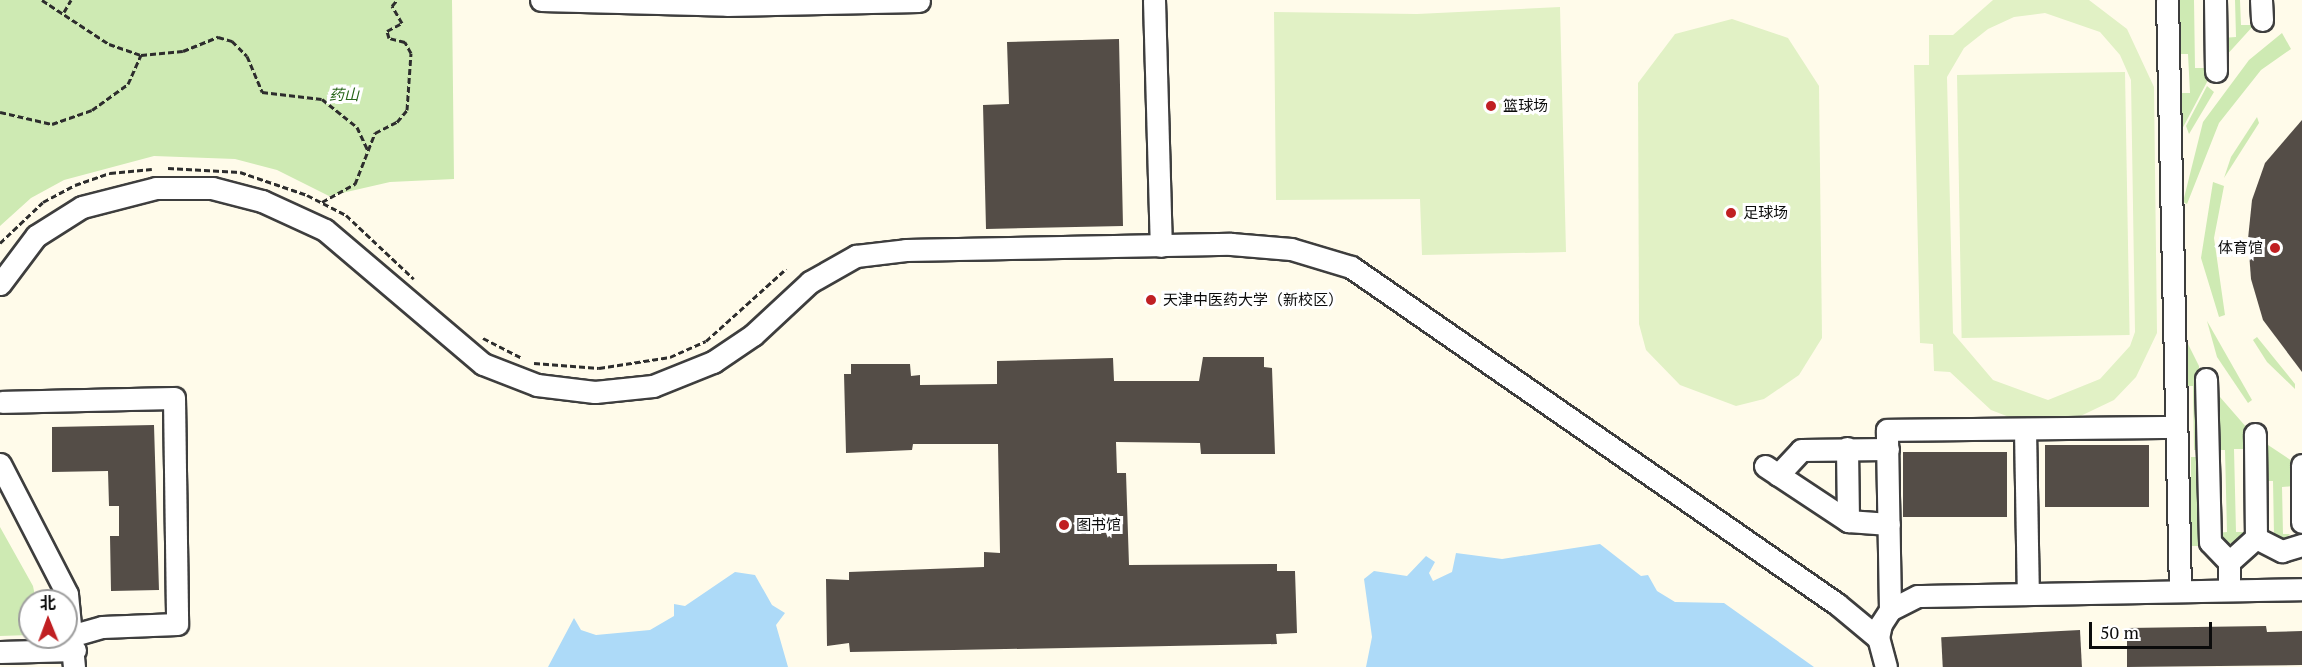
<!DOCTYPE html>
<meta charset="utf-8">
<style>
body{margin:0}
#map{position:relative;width:2302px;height:667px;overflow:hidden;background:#fffbea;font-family:"PT Serif","Noto Sans SC",serif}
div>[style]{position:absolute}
.green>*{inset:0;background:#ceeab3;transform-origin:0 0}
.pitch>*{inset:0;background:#e1f1c5;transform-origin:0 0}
.water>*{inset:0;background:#addaf8}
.building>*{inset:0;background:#544d47;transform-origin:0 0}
.path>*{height:3px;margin-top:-1.5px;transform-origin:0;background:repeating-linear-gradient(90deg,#2d2d2d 0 6px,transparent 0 9px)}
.roads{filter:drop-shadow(2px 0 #3e3e3e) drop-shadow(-2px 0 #3e3e3e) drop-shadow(0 2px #3e3e3e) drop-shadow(0 -2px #3e3e3e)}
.minor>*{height:21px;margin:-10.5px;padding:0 10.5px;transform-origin:10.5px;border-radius:10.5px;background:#fff}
.dots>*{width:16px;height:16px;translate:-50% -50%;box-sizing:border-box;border:3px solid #fff;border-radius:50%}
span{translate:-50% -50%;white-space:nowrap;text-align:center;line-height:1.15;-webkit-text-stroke:6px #fff;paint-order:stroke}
.park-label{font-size:15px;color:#28651a;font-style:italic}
.poi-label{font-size:15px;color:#0b0b0b}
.left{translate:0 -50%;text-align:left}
.right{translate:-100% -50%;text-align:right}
.north{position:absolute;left:18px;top:589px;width:60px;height:60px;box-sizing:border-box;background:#fff;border:2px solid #9d9d9d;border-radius:50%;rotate:359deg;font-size:16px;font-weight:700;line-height:24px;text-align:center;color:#0b0b0b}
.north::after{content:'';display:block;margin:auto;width:21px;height:27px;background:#c01f22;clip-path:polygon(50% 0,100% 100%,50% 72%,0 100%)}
.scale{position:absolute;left:2089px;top:622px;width:123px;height:27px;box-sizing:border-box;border:3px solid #0b0b0b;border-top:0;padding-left:8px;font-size:18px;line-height:21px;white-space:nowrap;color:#0b0b0b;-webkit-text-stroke:4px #fff;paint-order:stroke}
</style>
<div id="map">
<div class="green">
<i style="clip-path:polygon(0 0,452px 0,454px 179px,390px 182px,329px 196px,277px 170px,235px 159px,154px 156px,64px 180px,31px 198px,0 226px)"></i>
<i style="clip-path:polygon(2174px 0,2194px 0,2195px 68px,2207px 68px,2207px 82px,2180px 133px,2177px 93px,2190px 93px,2188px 54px,2175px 54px)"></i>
<i style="clip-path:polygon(2235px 0,2240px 0,2241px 25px,2254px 25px,2224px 58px,2222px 38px,2236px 37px)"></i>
<i style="clip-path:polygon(2282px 33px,2291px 49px,2261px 70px,2219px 123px,2187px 204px,2183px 202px,2203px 122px,2249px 60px)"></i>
<i style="clip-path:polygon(2207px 86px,2214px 92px,2189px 134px,2186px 126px)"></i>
<i style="clip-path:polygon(2257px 117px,2259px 123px,2224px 178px,2231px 157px)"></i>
<i style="clip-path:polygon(2213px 182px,2224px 186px,2214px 238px,2225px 315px,2219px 317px,2201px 258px)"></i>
<i style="clip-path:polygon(2207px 321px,2252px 400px,2248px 403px,2217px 357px)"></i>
<i style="clip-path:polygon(2184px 336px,2199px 366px,2201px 450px,2194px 450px,2193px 386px,2182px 386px)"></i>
<i style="clip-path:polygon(2257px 337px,2295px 384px,2295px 389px,2267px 362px,2253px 340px)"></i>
<i style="clip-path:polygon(2213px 389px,2247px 428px,2247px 449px,2234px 449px,2236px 532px,2247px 532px,2235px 544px,2224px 542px,2217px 533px,2227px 532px,2225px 450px,2213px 450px)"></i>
<i style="clip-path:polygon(2262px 441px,2292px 461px,2293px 486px,2282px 487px,2283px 534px,2290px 534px,2283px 542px,2266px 535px,2274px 534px,2273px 481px,2263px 481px)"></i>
<i style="left:2191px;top:457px;width:10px;height:89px"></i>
<i style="clip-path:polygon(0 527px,33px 586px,36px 601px,30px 601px,30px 635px,0 636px)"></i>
</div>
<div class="pitch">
<i style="clip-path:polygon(evenodd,1993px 0,2089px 0,2127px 29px,2154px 87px,2157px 333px,2136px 377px,2114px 400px,2068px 422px,2017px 420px,1991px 410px,1950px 372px,1934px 371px,1933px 344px,1920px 343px,1914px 65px,1929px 65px,1929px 35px,1953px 35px,1993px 0,2045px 13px,2100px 32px,2120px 55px,2131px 80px,2135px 332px,2130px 346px,2100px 379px,2048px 400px,1993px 380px,1953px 333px,1947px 77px,1964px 48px,1988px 29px,2014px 17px,2045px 13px)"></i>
<i style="clip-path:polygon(1560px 7px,1566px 252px,1422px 255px,1420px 199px,1276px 200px,1274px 12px,1417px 14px)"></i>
<i style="clip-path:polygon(1732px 19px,1788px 38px,1819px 86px,1822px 338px,1799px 375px,1764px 399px,1736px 406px,1680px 385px,1646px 350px,1639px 324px,1638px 83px,1675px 34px)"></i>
<i style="left:2125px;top:72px;width:263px;height:168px;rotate:89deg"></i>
</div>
<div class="water">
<i style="clip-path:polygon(1600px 544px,1641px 576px,1648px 575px,1657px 591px,1675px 602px,1724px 603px,1814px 667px,1366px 667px,1372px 637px,1364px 579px,1374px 571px,1407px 576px,1426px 556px,1435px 562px,1429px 573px,1433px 581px,1452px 572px,1456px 553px,1502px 559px)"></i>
<i style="clip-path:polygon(735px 572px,755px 575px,772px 605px,785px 613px,776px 625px,788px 667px,548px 667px,574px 618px,581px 630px,596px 635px,650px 630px,674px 616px,674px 604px,685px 606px)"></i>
</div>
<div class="building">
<i style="clip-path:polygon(1119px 39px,1123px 226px,986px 229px,983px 105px,1009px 104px,1007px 42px)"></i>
<i style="clip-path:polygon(2302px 120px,2302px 372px,2263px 320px,2251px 279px,2248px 239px,2252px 200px,2265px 163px)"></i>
<i style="clip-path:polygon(1203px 357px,1264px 357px,1264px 367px,1272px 368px,1275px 454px,1201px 454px,1200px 443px,1116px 442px,1117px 473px,1126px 473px,1129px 565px,1277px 564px,1277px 571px,1295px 571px,1297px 633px,1276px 634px,1277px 644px,850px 652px,849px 643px,827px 646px,826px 579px,849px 580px,849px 572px,984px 567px,984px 552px,1000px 553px,998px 444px,913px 444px,912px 450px,846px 453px,844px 374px,851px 374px,851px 364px,910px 364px,911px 376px,920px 375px,920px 385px,997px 384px,997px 361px,1113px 358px,1114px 381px,1199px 381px)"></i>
<i style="clip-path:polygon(154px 425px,159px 590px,111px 591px,110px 536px,119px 536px,119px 506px,109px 506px,108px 471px,52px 472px,52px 427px)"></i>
<i style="left:2045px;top:445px;width:104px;height:62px"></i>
<i style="left:1903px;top:452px;width:104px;height:65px"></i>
<i style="clip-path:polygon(2266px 626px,2267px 632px,2302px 631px,2302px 665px,2127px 667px,2127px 628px)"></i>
<i style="left:2080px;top:630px;width:37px;height:139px;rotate:87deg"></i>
</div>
<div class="path">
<i style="left:42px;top:0;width:80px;rotate:33.3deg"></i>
<i style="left:109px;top:44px;width:34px;rotate:19deg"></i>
<i style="left:141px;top:55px;width:42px;rotate:-5.4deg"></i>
<i style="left:183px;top:51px;width:38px;rotate:-22deg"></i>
<i style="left:218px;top:37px;width:15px;rotate:16deg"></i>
<i style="left:232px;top:41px;width:21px;rotate:45deg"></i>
<i style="left:247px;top:56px;width:39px;rotate:67deg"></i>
<i style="left:262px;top:92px;width:60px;rotate:6.7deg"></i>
<i style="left:322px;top:99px;width:45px;rotate:38.7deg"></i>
<i style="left:357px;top:127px;width:26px;rotate:65deg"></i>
<i style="left:64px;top:12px;width:14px;rotate:-60deg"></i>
<i style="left:0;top:112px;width:53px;rotate:13deg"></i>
<i style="left:52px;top:124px;width:42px;rotate:-19.3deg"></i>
<i style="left:92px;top:110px;width:44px;rotate:-35.8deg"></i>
<i style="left:128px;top:84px;width:32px;rotate:-66deg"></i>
<i style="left:168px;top:168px;width:72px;rotate:3.2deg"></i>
<i style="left:240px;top:172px;width:71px;rotate:18.9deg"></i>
<i style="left:307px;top:195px;width:44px;rotate:27.1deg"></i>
<i style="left:346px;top:215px;width:93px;rotate:43.3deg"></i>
<i style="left:322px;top:202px;width:38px;rotate:-29deg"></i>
<i style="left:355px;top:184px;width:55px;rotate:-68.6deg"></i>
<i style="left:375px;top:133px;width:25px;rotate:-27deg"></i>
<i style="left:397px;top:122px;width:16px;rotate:-50deg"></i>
<i style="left:407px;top:110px;width:57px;rotate:-86deg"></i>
<i style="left:411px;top:53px;width:13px;rotate:-119deg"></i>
<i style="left:405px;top:42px;width:16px;rotate:-166deg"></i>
<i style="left:389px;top:38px;width:7px;rotate:-106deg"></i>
<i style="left:387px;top:31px;width:17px;rotate:-28deg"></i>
<i style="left:402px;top:23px;width:20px;rotate:-120deg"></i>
<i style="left:392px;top:6px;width:8px;rotate:-50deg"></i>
<i style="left:0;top:243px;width:59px;rotate:-43.6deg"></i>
<i style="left:43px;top:202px;width:36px;rotate:-28deg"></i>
<i style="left:75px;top:185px;width:37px;rotate:-19deg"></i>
<i style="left:110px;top:173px;width:42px;rotate:-5.4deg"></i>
<i style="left:483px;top:338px;width:42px;rotate:27.2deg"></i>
<i style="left:534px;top:363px;width:65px;rotate:4.4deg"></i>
<i style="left:599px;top:368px;width:72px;rotate:-8.8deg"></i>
<i style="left:670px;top:357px;width:39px;rotate:-24deg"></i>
<i style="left:706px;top:341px;width:108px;rotate:-42deg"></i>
</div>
<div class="roads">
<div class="minor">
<i style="left:541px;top:0;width:186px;rotate:1.5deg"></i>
<i style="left:727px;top:5px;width:192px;rotate:-1.2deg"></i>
<i style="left:1154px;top:0;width:246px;rotate:88.4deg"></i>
<i style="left:2167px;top:0;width:591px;rotate:88.74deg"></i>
<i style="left:2215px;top:0;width:71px;rotate:89.2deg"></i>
<i style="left:2261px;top:0;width:20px;rotate:87deg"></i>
<i style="left:0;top:284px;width:60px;rotate:-53.1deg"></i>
<i style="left:36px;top:236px;width:54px;rotate:-32.2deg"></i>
<i style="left:82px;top:207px;width:76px;rotate:-14.4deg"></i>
<i style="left:156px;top:188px;width:56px"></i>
<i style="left:212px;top:188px;width:52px;rotate:14.6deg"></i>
<i style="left:262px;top:201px;width:69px;rotate:24.7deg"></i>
<i style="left:325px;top:230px;width:207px;rotate:40.3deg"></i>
<i style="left:483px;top:364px;width:58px;rotate:21.3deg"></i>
<i style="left:537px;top:385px;width:58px;rotate:6.9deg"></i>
<i style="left:595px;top:392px;width:58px;rotate:-5.9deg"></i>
<i style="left:653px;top:386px;width:65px;rotate:-21.8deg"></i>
<i style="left:713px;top:362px;width:48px;rotate:-34deg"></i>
<i style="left:753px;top:335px;width:78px;rotate:-42.9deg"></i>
<i style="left:810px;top:282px;width:53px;rotate:-29.5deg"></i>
<i style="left:856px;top:256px;width:50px;rotate:-6.8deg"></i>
<i style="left:906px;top:250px;width:325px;rotate:-1.1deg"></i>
<i style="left:1231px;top:244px;width:60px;rotate:4.8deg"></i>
<i style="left:1291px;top:249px;width:63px;rotate:16.7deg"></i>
<i style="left:1351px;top:267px;width:591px;rotate:34.74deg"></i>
<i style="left:1837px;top:604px;width:53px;rotate:39.7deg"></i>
<i style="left:2206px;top:379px;width:163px;rotate:88.6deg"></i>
<i style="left:2210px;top:542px;width:28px;rotate:46deg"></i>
<i style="left:2229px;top:562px;width:26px;rotate:90deg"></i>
<i style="left:2px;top:402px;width:172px;rotate:-1.3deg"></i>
<i style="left:174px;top:398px;width:226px;rotate:89.2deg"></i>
<i style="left:177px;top:624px;width:75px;rotate:177.7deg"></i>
<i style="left:102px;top:627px;width:37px;rotate:164deg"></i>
<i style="left:2025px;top:429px;width:165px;rotate:89deg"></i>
<i style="left:1847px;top:448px;width:73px;rotate:89.2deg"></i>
<i style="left:0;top:464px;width:146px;rotate:62.7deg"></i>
<i style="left:67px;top:594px;width:73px;rotate:84.5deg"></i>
<i style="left:2302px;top:465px;width:57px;rotate:90deg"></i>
<i style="left:1765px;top:466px;width:100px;rotate:33.5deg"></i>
<i style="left:1848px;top:521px;width:41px;rotate:4.2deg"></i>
<i style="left:1778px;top:475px;width:34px;rotate:-47deg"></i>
<i style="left:1801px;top:450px;width:87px;rotate:-0.7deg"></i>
<i style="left:2256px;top:538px;width:29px;rotate:27deg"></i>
<i style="left:2282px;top:551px;width:21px;rotate:-17deg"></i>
<i style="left:2229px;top:562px;width:36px;rotate:-42deg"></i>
<i style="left:2256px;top:538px;width:104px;rotate:-90.6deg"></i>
<i style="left:1890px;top:610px;width:180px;rotate:-91deg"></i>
<i style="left:1887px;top:430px;width:289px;rotate:-0.6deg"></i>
<i style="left:0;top:652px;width:75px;rotate:-1.5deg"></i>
<i style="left:1886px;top:667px;width:30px;rotate:-105deg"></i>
<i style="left:1878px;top:638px;width:14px;rotate:-78deg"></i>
<i style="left:1881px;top:624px;width:17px;rotate:-57deg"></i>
<i style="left:1890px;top:610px;width:31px;rotate:-27deg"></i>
<i style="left:1918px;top:596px;width:384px;rotate:-1deg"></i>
</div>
</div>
<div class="dots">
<i style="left:1491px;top:106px;background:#c01f22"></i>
<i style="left:1731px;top:213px;background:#c01f22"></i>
<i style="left:2275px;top:248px;background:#c01f22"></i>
<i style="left:1151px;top:300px;background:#c01f22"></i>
<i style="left:1064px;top:525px;background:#c01f22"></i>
</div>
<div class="park-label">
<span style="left:344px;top:95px">药山</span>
</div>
<div class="poi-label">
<span class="left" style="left:1503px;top:106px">篮球场</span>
<span class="left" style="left:1743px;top:213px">足球场</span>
<span class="right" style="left:2263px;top:248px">体育馆</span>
<span class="left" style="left:1163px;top:300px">天津中医药大学（新校区）</span>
<span class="left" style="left:1076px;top:525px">图书馆</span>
</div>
<div class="north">北</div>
<div class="scale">50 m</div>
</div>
